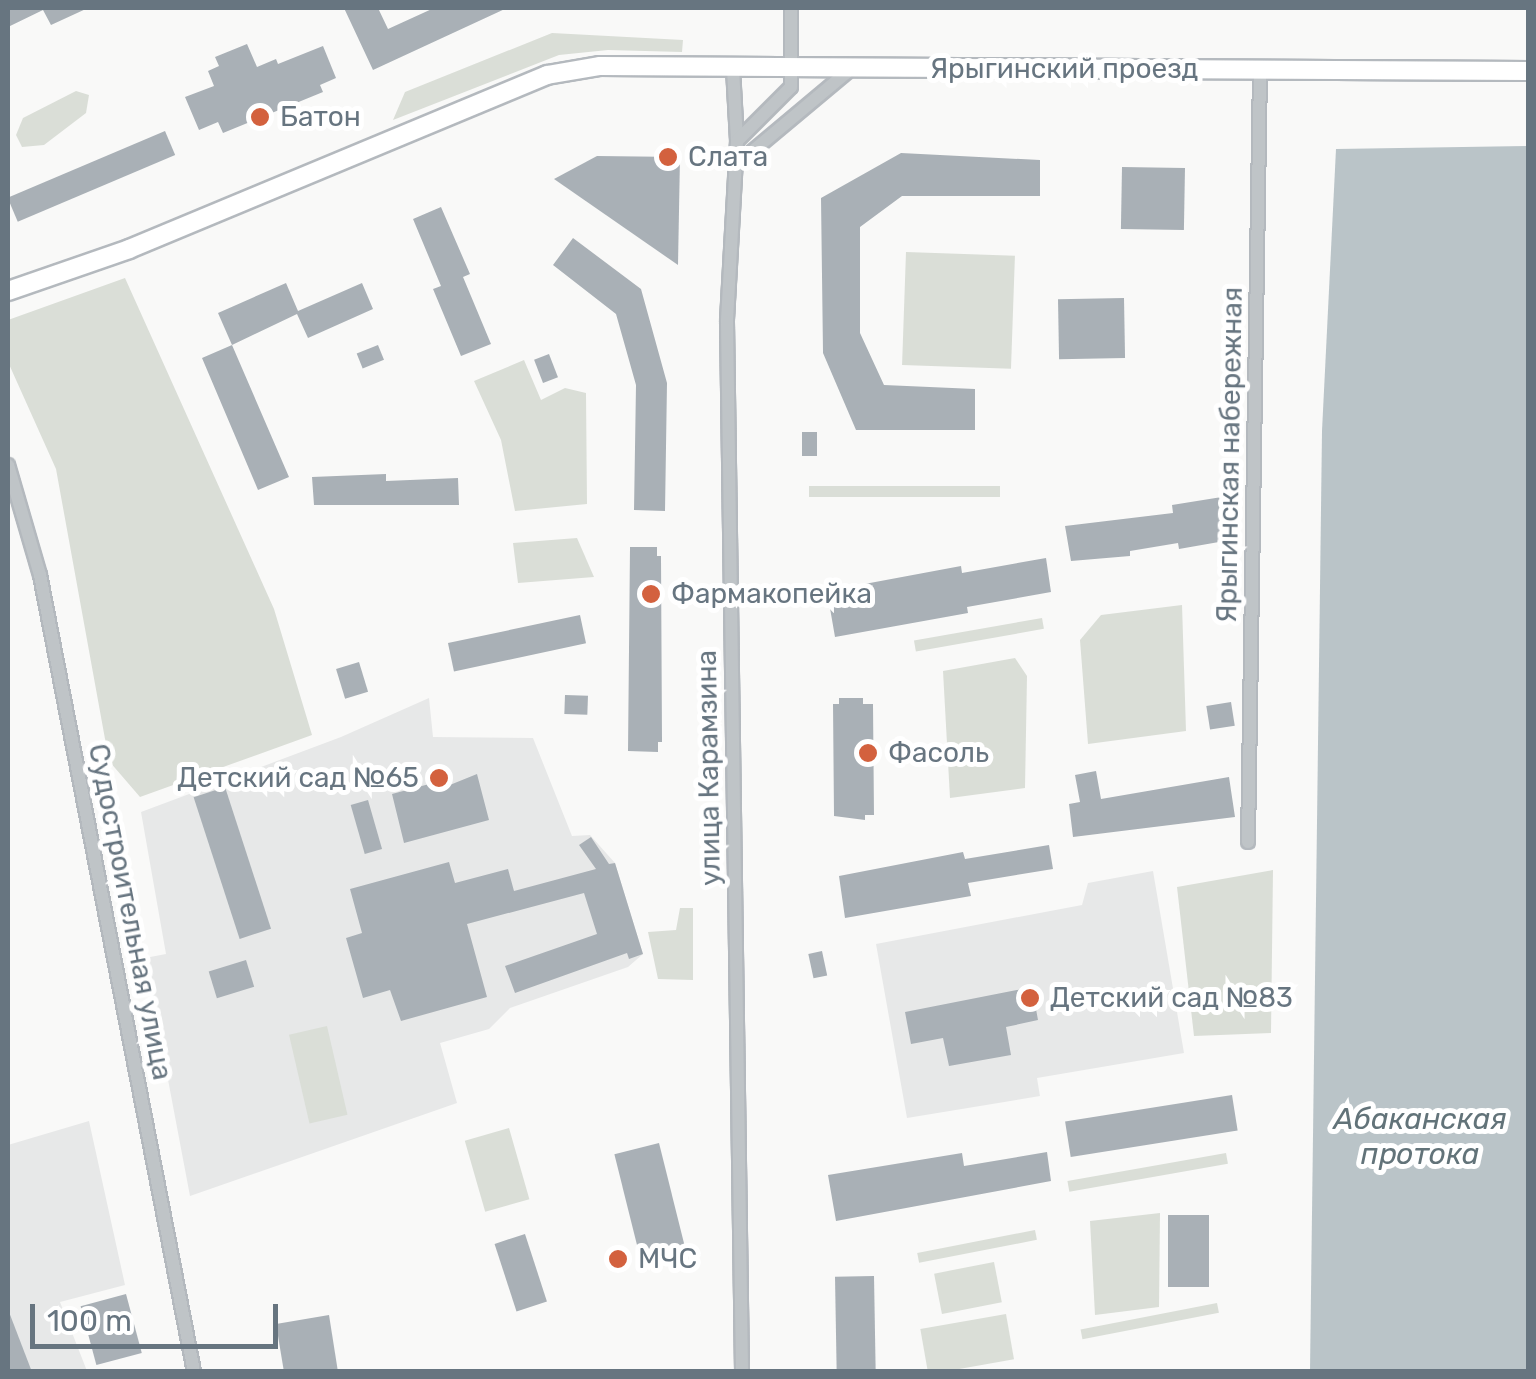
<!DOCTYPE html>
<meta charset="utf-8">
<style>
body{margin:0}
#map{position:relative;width:1536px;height:1379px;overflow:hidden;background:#f9f9f8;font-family:Rubik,sans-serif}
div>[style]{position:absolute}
.built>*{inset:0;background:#e7e8e8}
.green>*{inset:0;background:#daded7;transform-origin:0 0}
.water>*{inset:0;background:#bac4c8}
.building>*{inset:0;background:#a9b0b6;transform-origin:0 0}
.roads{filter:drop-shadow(2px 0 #b4b9be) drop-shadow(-2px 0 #b4b9be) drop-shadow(0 2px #b4b9be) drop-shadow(0 -2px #b4b9be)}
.street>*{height:12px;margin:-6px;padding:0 6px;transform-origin:6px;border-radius:6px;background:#bfc4c7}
.secondary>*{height:18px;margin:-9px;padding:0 9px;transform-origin:9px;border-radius:9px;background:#fff}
.dots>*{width:28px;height:28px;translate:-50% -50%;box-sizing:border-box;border:5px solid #fff;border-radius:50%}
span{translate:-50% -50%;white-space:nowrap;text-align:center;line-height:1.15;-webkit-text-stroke:10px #fff;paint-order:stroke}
.street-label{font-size:28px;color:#677580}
.poi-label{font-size:28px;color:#677580}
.left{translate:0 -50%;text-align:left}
.right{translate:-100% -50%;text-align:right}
.water-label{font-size:30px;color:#627379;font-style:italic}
.frame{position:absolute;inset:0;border:10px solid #677580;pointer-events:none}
.scale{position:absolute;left:30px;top:1304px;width:248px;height:45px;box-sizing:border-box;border:5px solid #677580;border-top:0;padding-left:12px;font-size:30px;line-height:35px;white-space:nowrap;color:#677580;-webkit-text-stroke:8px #fff;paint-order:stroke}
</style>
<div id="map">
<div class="built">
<i style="clip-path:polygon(429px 698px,433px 737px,533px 738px,572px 836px,590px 835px,615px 863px,643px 954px,628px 967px,510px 1008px,489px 1029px,440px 1043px,457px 1103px,190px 1196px,145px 958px,166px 954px,141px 812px,341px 737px)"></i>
<i style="clip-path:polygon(1153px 871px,1184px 1053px,1037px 1078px,1040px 1096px,907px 1118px,876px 944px,1082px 905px,1088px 883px)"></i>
<i style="clip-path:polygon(89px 1121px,125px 1285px,60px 1302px,87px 1371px,8px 1372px,8px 1145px)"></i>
</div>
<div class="green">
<i style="clip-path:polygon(552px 33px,683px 40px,682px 52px,608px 50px,559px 55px,393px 120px,405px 92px)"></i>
<i style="clip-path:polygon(76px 91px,89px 95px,86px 113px,44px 145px,22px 147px,16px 135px,23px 118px)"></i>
<i style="left:906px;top:252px;width:109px;height:113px;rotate:2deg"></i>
<i style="clip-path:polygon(125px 278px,274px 609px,312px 735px,140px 797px,109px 761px,56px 469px,8px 362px,8px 320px)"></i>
<i style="clip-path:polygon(524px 360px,541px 400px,565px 388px,586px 393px,587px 504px,515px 511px,501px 440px,474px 381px)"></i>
<i style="left:1000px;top:486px;width:11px;height:191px;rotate:90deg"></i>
<i style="clip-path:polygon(577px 538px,594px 577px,518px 583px,513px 543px)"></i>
<i style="clip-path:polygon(1182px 605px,1186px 731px,1088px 744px,1080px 640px,1101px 615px)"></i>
<i style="left:1042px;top:618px;width:11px;height:130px;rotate:80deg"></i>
<i style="clip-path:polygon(1015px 658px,1027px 676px,1025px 788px,950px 798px,943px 671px)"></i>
<i style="clip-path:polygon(1273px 870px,1271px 1033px,1194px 1036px,1177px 887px)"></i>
<i style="clip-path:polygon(680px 908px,693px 908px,693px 980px,658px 979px,648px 932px,676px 930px)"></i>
<i style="left:327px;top:1026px;width:91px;height:39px;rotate:77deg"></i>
<i style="left:509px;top:1128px;width:74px;height:46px;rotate:74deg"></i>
<i style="left:1226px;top:1153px;width:11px;height:161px;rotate:80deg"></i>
<i style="clip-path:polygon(1160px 1213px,1159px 1307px,1095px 1315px,1090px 1221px)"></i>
<i style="left:1035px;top:1230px;width:10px;height:120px;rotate:79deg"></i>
<i style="left:994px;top:1262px;width:41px;height:61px;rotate:79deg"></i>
<i style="left:1217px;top:1303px;width:10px;height:139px;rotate:79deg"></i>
<i style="left:1006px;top:1314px;width:46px;height:87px;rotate:80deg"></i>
</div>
<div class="water">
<i style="clip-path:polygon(1528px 146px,1528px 1371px,1310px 1371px,1322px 431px,1336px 149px)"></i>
</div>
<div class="building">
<i style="clip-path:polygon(8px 8px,88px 8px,51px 25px,43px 10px,8px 27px)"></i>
<i style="clip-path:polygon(344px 8px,378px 8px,388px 29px,434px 8px,507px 8px,373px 70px)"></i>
<i style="clip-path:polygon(247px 44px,257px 67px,276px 59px,278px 64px,323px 46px,336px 78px,320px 85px,323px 92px,223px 133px,218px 122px,199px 130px,185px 97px,214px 86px,208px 71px,219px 66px,215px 57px)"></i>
<i style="left:165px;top:131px;width:26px;height:171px;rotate:67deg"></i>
<i style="clip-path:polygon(901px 153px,1040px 160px,1040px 196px,902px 196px,860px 227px,860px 333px,884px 385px,975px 389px,975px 430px,856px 430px,823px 353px,821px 198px)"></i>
<i style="clip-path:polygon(597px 156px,680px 157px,678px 265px,554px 179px)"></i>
<i style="left:1122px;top:167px;width:63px;height:62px;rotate:1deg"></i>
<i style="clip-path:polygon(441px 207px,470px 274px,463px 277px,491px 344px,461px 356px,433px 289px,441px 286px,413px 219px)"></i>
<i style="clip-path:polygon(573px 238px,641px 289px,667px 383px,665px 511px,634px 510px,636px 385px,616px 314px,553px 265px)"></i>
<i style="clip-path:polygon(286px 283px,298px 311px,362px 283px,373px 309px,308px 338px,297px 314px,232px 345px,289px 477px,258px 490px,202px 358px,232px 345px,218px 313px)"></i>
<i style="left:1124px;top:298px;width:60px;height:66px;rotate:89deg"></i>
<i style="left:378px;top:345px;width:16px;height:23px;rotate:68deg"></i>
<i style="left:549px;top:354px;width:25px;height:16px;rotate:69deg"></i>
<i style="left:802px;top:432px;width:15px;height:24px"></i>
<i style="clip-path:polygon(386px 474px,386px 481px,458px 478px,459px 505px,314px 505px,312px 477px)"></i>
<i style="clip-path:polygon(1228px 496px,1240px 516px,1236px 539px,1179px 549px,1178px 543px,1130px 551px,1130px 556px,1071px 561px,1065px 526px,1173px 513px,1172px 505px)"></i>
<i style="clip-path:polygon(630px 547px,657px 547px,657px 556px,661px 556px,662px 742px,658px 742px,658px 752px,628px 751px)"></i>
<i style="clip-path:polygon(1046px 558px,1051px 592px,967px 607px,968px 613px,835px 637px,827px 591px,961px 566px,962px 573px)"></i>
<i style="left:580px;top:615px;width:29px;height:135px;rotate:78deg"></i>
<i style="left:359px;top:662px;width:31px;height:24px;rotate:73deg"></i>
<i style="left:565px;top:695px;width:23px;height:19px;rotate:2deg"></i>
<i style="clip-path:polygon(839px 698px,863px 698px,863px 704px,873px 704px,874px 815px,865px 815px,865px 820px,834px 816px,833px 704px,839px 704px)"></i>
<i style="left:1231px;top:702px;width:24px;height:25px;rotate:81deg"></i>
<i style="clip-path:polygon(1096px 771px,1101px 799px,1229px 777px,1235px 817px,1073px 837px,1069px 804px,1080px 802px,1075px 775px)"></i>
<i style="clip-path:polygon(477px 774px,489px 820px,404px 843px,392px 794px,433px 783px,435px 791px)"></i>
<i style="left:225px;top:787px;width:149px;height:33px;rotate:72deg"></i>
<i style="left:368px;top:800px;width:51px;height:18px;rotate:74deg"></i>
<i style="clip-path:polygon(591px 837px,609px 864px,615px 863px,643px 954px,629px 959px,627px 953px,515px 993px,505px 966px,597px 934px,584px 893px,467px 924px,487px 997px,401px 1021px,390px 990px,363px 998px,346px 938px,362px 933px,350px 889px,449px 862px,455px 883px,508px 869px,514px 891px,596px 869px,579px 845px)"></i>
<i style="clip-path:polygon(1049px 845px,1053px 869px,968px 883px,971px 896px,845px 918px,839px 876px,963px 852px,965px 859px)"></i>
<i style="left:822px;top:951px;width:25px;height:14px;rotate:78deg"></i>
<i style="left:246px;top:960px;width:28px;height:39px;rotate:73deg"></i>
<i style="clip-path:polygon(1032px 987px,1038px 1020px,1006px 1027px,1011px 1055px,949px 1066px,943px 1038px,911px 1044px,905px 1012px)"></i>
<i style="left:1232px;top:1095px;width:36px;height:169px;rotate:81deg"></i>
<i style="left:659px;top:1143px;width:108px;height:46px;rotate:76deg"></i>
<i style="clip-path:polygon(1047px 1152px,1051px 1181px,836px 1221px,828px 1175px,962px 1153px,964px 1166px)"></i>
<i style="left:1168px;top:1215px;width:41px;height:72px"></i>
<i style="left:525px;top:1234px;width:71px;height:32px;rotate:72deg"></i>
<i style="left:874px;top:1276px;width:96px;height:39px;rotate:89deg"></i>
<i style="left:126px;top:1294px;width:61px;height:47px;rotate:75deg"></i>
<i style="clip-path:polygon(8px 1312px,9px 1312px,32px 1372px,8px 1372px)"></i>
<i style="clip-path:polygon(329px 1315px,338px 1372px,284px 1372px,276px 1324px)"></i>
</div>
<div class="roads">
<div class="street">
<i style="left:733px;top:69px;width:72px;rotate:86.8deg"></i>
<i style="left:737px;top:141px;width:181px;rotate:93.2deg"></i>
<i style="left:727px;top:322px;width:1050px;rotate:89.18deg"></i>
<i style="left:737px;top:141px;width:76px;rotate:-45deg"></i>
<i style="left:791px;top:87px;width:79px;rotate:-90deg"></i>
<i style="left:736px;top:165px;width:151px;rotate:-39.9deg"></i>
<i style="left:8px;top:465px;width:115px;rotate:73.8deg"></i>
<i style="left:40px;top:575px;width:812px;rotate:79.06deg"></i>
<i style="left:1248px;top:842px;width:772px;rotate:-89.11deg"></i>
</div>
<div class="secondary">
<i style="left:8px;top:291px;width:128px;rotate:-19.1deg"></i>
<i style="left:129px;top:249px;width:453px;rotate:-22.6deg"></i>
<i style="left:547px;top:75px;width:54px;rotate:-9.6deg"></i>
<i style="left:600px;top:66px;width:928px;rotate:0.31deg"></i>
</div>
</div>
<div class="dots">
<i style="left:260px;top:117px;background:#d3613e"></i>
<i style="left:668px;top:157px;background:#d3613e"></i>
<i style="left:651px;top:594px;background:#d3613e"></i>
<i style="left:868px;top:753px;background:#d3613e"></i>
<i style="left:439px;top:778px;background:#d3613e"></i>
<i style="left:1030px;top:998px;background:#d3613e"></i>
<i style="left:618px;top:1259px;background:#d3613e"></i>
</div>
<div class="street-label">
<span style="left:1064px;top:69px">Ярыгинский проезд</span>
<span style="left:1230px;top:455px;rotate:-89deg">Ярыгинская набережная</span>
<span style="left:709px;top:768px;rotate:-91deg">улица Карамзина</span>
<span style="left:130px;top:912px;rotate:79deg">Судостроительная улица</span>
</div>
<div class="poi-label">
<span class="left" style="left:280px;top:117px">Батон</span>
<span class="left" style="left:688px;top:157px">Слата</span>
<span class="left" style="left:671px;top:594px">Фармакопейка</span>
<span class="left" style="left:888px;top:753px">Фасоль</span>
<span class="right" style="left:419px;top:778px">Детский сад №65</span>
<span class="left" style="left:1050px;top:998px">Детский сад №83</span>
<span class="left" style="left:638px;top:1259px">МЧС</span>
</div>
<div class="water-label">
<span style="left:1420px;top:1136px">Абаканская<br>протока</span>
</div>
<div class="frame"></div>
<div class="scale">100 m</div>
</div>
